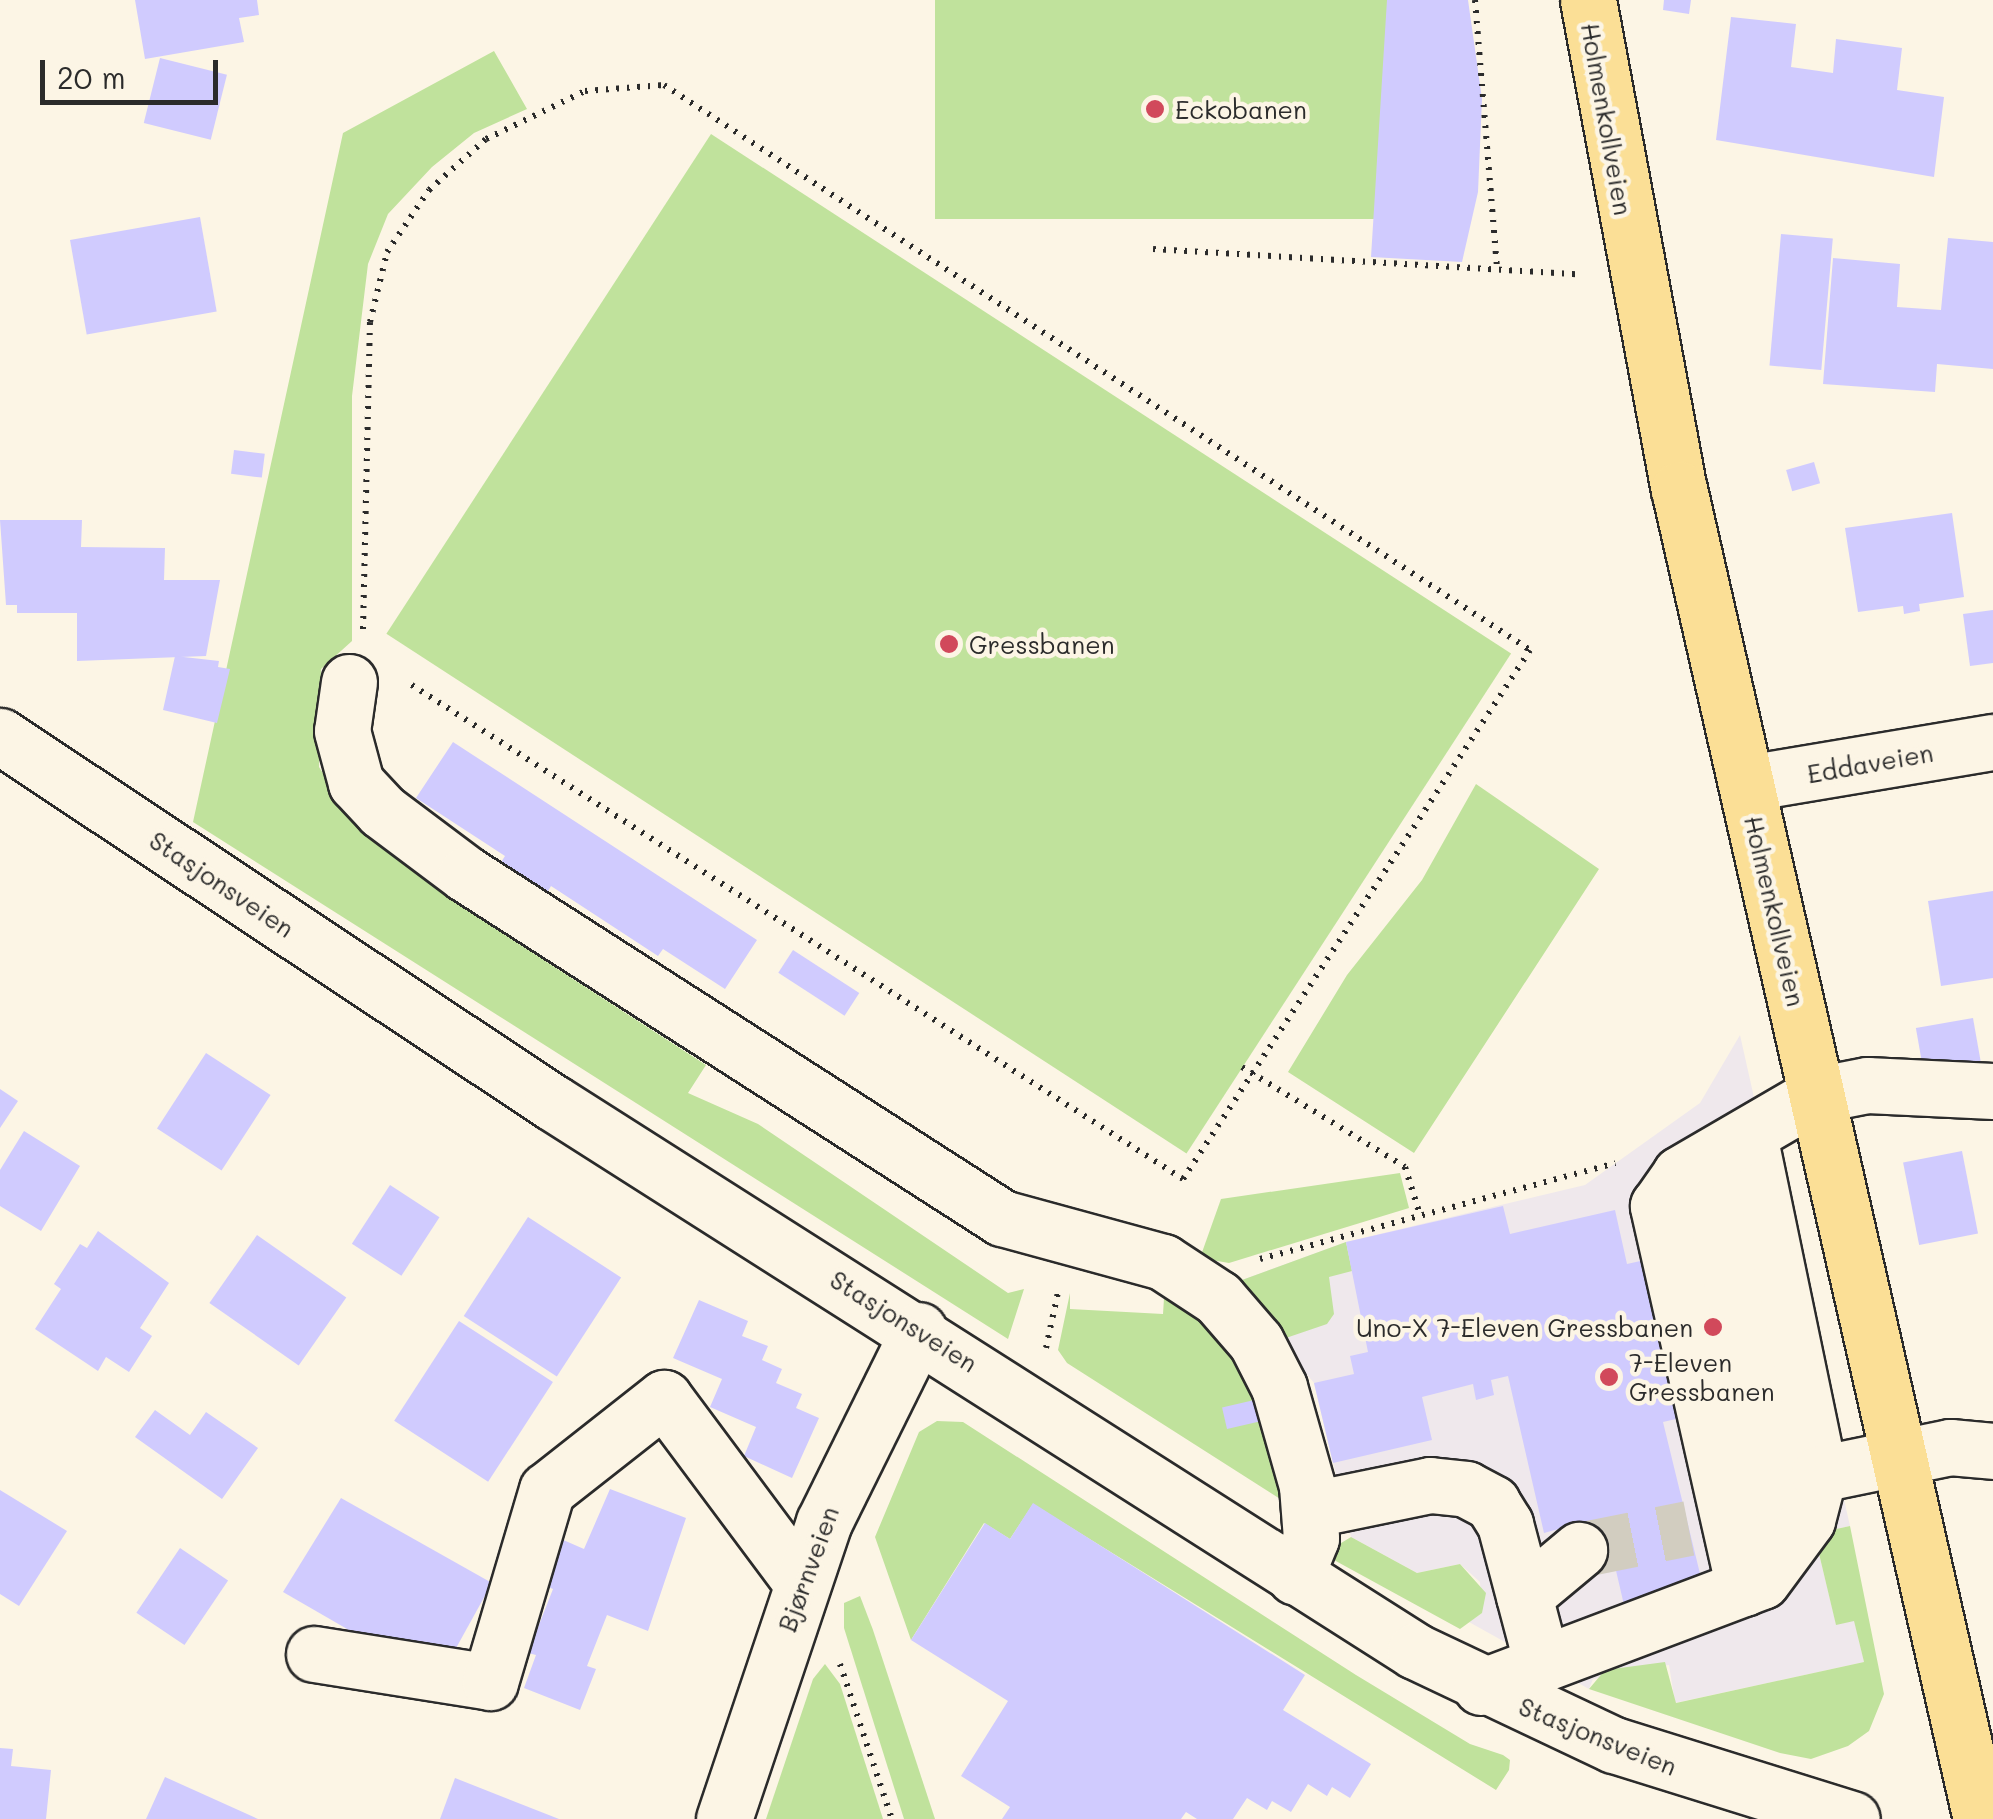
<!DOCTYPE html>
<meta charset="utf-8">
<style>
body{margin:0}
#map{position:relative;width:1993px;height:1819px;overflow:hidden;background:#fcf5e5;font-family:Mali,sans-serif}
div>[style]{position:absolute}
.built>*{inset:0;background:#efe8ec}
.green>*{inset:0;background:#c0e29c;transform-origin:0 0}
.building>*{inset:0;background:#d0cbfe;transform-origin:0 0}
.minor-tunnel>*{height:55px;margin-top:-27.5px;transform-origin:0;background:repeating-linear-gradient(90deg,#d2cdc0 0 55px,transparent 0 83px)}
.path>*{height:6px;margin-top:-3px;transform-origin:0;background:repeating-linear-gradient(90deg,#2b2b2b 0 2.5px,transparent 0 10.5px)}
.roads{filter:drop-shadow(2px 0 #2b2b2b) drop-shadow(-2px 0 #2b2b2b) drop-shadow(0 2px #2b2b2b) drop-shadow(0 -2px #2b2b2b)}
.minor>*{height:55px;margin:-27.5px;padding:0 27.5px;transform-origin:27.5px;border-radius:27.5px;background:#fcf5e5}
.major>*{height:55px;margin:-27.5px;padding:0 27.5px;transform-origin:27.5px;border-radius:27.5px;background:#fbdf96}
.dots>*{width:28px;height:28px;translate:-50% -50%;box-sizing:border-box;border:5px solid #fcf5e5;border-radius:50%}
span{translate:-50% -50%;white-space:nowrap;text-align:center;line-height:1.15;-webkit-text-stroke:9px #fcf5e5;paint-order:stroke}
.poi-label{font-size:25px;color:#2b2b2b}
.left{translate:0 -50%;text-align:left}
.right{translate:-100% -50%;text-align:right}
.street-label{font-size:25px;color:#2b2b2b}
.scale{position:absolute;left:40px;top:60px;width:178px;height:45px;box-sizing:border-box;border:5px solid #2b2b2b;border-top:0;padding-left:12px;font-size:30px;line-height:35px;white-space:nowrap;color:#2b2b2b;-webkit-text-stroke:8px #fcf5e5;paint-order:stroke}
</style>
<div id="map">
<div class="built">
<i style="clip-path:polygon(1740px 1035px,1850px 1526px,1818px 1533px,1816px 1541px,1836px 1624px,1854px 1620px,1864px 1662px,1675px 1703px,1669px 1665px,1593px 1679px,1589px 1689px,1469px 1622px,1482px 1613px,1480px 1582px,1460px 1564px,1417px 1573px,1351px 1537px,1314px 1383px,1244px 1298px,1242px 1280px,1346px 1242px,1585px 1185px,1700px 1103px)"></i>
</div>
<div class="green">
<i style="left:935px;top:0;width:452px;height:219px"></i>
<i style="clip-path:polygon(494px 51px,527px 109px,474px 133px,432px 167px,388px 214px,368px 264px,352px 396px,352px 641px,321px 669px,319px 767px,339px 798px,463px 908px,706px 1065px,688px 1093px,758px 1124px,1008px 1293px,1024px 1289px,1008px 1339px,193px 822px,343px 133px)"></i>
<i style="left:711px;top:134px;width:954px;height:596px;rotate:33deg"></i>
<i style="clip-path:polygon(1476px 784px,1599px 869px,1414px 1153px,1288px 1072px,1347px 975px,1422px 880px)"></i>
<i style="clip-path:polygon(1400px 1173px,1409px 1208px,1229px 1263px,1200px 1258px,1221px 1199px)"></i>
<i style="clip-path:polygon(1346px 1242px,1352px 1271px,1329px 1277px,1334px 1314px,1327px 1324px,1283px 1339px,1242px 1280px)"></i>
<i style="clip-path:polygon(1070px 1293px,1070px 1309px,1163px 1314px,1164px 1298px,1176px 1298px,1228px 1325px,1296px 1509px,1067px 1363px,1058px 1350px)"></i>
<i style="clip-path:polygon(937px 1421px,963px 1422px,1356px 1675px,1470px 1744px,1503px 1755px,1510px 1760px,1509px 1770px,1496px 1790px,1033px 1504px,1010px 1539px,984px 1523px,911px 1640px,875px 1537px,919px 1432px)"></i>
<i style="clip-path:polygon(1850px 1526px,1884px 1694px,1869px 1731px,1848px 1746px,1811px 1759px,1780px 1753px,1589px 1689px,1605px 1670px,1665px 1662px,1676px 1703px,1864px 1662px,1854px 1621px,1836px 1625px,1816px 1541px,1818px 1533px)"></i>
<i style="clip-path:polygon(1351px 1537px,1417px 1573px,1460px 1564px,1486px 1593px,1482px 1613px,1460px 1629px,1323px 1554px)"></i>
<i style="clip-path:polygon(860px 1596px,873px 1630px,935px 1819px,904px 1819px,844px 1628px,844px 1603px)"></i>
<i style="clip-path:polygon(825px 1664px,840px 1684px,883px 1819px,766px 1819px,813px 1679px)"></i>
</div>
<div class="building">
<i style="clip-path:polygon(135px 0,257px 0,259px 15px,239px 18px,244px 42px,145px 59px)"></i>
<i style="clip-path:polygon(1387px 0,1468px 0,1482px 99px,1478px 192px,1462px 262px,1371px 257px)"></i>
<i style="clip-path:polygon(1664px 0,1691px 0,1689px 14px,1663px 10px)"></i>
<i style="clip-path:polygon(1731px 17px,1796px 24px,1791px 67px,1833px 73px,1836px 39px,1902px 48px,1897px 90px,1944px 97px,1934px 177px,1716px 140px)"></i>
<i style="left:160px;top:58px;width:69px;height:67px;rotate:14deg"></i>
<i style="left:200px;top:217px;width:96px;height:132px;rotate:80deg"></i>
<i style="left:1781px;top:234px;width:52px;height:132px;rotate:5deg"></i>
<i style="clip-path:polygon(1948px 238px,1993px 242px,1993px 369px,1937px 364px,1935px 392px,1823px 384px,1833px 258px,1900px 264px,1897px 307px,1941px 310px)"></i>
<i style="left:234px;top:450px;width:31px;height:24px;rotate:7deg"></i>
<i style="left:1814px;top:462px;width:22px;height:29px;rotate:74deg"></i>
<i style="clip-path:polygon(1952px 513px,1964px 597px,1919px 604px,1920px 611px,1904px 614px,1903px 606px,1858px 612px,1845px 528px)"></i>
<i style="clip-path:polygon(0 520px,82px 520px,81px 547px,165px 548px,164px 580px,220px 580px,206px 656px,77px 661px,77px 613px,17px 613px,17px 605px,6px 605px)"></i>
<i style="clip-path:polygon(1993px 610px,1993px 663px,1970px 666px,1963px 614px)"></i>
<i style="clip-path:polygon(175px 656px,219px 661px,218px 667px,230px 669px,217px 723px,163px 710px)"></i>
<i style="clip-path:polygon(453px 742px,757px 940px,725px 989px,663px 949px,658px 956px,551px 886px,544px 898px,498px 867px,505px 856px,416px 798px)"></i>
<i style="clip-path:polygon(1993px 891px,1993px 978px,1941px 986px,1928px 901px)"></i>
<i style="left:793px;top:950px;width:79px;height:27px;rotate:33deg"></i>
<i style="left:1973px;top:1018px;width:58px;height:58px;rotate:80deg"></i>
<i style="left:206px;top:1053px;width:77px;height:90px;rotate:33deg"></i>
<i style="clip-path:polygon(0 1089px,18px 1101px,0 1128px)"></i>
<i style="clip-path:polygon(24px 1131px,80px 1166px,41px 1231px,0 1206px,0 1170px)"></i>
<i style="left:1962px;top:1151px;width:84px;height:60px;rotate:79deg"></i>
<i style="left:390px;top:1185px;width:59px;height:70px;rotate:33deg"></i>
<i style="clip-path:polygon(1503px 1206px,1510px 1234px,1615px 1210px,1627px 1264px,1775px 1231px,1810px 1388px,1663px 1422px,1703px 1586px,1624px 1605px,1614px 1562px,1585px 1571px,1573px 1525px,1544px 1533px,1508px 1376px,1491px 1380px,1494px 1395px,1476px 1400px,1473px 1384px,1422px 1397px,1432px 1440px,1333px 1463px,1314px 1383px,1354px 1374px,1350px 1356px,1368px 1352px,1346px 1242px)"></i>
<i style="left:528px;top:1217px;width:111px;height:118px;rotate:33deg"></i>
<i style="clip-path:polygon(98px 1231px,169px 1283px,140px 1328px,152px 1336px,129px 1372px,106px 1357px,98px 1371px,35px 1329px,61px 1289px,54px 1284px,80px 1244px,87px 1248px)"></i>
<i style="left:257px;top:1235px;width:109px;height:83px;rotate:35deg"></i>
<i style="clip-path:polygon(699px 1300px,748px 1321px,742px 1336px,768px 1346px,762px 1360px,782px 1369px,776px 1383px,802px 1394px,796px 1408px,819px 1418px,792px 1478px,744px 1456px,756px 1427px,710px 1407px,722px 1379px,673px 1358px)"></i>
<i style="left:459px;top:1321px;width:112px;height:119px;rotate:33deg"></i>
<i style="left:1263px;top:1398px;width:22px;height:42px;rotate:77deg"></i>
<i style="clip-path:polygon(155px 1410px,190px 1435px,206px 1412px,258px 1448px,222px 1499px,135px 1437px)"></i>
<i style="clip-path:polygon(610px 1489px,686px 1518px,648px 1631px,607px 1615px,587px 1666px,596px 1669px,580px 1710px,524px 1688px,536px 1655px,528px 1653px,553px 1589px,543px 1585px,561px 1539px,584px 1549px)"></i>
<i style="clip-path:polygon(0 1490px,67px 1531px,19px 1606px,0 1594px)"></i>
<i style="clip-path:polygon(341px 1498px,492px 1583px,450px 1659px,380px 1648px,283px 1592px)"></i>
<i style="clip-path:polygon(1033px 1503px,1305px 1675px,1283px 1710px,1371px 1764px,1350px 1798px,1332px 1787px,1327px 1796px,1308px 1784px,1291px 1812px,1272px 1801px,1267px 1810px,1247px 1798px,1233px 1819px,1197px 1819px,1186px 1812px,1181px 1819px,1002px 1819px,1010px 1807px,961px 1776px,1008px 1701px,911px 1640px,985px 1523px,1010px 1539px)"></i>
<i style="left:180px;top:1548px;width:58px;height:78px;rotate:34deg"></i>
<i style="clip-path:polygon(0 1748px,13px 1749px,11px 1766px,51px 1770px,46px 1819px,0 1819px)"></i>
<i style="clip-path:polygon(165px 1777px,258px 1819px,146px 1819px)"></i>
<i style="clip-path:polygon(455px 1778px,559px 1819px,440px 1819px)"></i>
</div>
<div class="minor-tunnel">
<i style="left:1579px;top:1550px;width:112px;rotate:-11.3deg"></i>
</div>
<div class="path">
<i style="left:1475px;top:0;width:270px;rotate:85.3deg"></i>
<i style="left:1153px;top:249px;width:428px;rotate:3.4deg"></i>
<i style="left:363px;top:629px;width:307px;rotate:-88.7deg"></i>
<i style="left:370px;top:322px;width:72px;rotate:-76.3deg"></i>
<i style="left:387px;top:252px;width:75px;rotate:-55.9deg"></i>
<i style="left:429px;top:190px;width:76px;rotate:-41.8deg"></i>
<i style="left:486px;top:139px;width:110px;rotate:-25.9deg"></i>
<i style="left:585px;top:91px;width:79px;rotate:-4.3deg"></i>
<i style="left:664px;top:85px;width:1034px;rotate:33.12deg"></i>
<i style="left:1530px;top:650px;width:633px;rotate:123.26deg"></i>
<i style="left:1183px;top:1179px;width:922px;rotate:-147.36deg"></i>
<i style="left:1242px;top:1067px;width:191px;rotate:31.5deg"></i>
<i style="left:1405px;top:1167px;width:50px;rotate:72.6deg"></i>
<i style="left:1260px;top:1259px;width:368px;rotate:-15.1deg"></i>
<i style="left:1046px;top:1348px;width:57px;rotate:-77.9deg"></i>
<i style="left:840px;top:1664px;width:163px;rotate:71.5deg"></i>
</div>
<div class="roads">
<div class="minor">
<i style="left:349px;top:682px;width:49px;rotate:98.1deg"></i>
<i style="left:342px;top:731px;width:54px;rotate:74.9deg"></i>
<i style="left:356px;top:783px;width:38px;rotate:47deg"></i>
<i style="left:382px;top:811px;width:105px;rotate:36.9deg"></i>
<i style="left:466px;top:874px;width:637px;rotate:32.69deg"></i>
<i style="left:1002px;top:1218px;width:167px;rotate:15.3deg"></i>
<i style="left:1163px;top:1262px;width:66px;rotate:33.2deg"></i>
<i style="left:1218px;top:1298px;width:58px;rotate:49.2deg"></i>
<i style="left:1256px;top:1342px;width:51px;rotate:62.9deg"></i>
<i style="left:1279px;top:1387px;width:103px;rotate:74.2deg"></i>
<i style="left:1307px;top:1486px;width:52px;rotate:85.6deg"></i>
<i style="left:1311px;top:1538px;width:42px;rotate:112.3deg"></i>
<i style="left:0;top:736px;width:662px;rotate:33.55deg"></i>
<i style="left:552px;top:1102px;width:1023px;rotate:32.46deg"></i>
<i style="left:1415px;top:1651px;width:220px;rotate:25.3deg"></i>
<i style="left:1614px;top:1745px;width:249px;rotate:17.3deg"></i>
<i style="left:1747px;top:783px;width:249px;rotate:-9.5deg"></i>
<i style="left:1749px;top:1135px;width:346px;rotate:78.3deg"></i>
<i style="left:1704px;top:1161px;width:368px;rotate:78.4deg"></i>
<i style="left:1313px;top:1509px;width:119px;rotate:-11.6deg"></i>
<i style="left:1430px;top:1485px;width:36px;rotate:6deg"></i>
<i style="left:1466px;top:1489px;width:30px;rotate:28deg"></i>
<i style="left:1492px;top:1503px;width:25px;rotate:58deg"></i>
<i style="left:1505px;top:1524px;width:141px;rotate:75.2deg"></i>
<i style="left:1744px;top:1588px;width:392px;rotate:-102.7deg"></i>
<i style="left:1658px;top:1206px;width:39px;rotate:-55deg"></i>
<i style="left:1680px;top:1174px;width:157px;rotate:-30.2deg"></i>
<i style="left:1816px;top:1095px;width:52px;rotate:-11.1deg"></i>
<i style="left:1867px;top:1085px;width:126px;rotate:2.7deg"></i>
<i style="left:1524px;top:1596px;width:72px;rotate:-39.9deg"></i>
<i style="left:314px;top:1654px;width:178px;rotate:9deg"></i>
<i style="left:490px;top:1682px;width:200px;rotate:-73.5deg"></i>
<i style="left:547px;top:1490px;width:149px;rotate:-38.2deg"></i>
<i style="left:664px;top:1398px;width:229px;rotate:53.3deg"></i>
<i style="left:1481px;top:1687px;width:300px;rotate:-20.7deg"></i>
<i style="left:1762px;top:1581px;width:76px;rotate:-53.6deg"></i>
<i style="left:1807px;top:1520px;width:48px;rotate:-75.4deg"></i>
<i style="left:1819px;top:1474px;width:134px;rotate:-11.6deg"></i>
<i style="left:1950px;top:1447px;width:43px;rotate:5.3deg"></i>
<i style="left:724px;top:1819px;width:313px;rotate:-71.4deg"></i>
<i style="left:824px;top:1522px;width:214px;rotate:-63.7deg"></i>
</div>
<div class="major">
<i style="left:1588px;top:0;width:497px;rotate:79.5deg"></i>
<i style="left:1679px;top:489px;width:1364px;rotate:77.21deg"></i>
</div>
</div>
<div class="dots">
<i style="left:1155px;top:109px;background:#d1495b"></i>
<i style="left:949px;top:644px;background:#d1495b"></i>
<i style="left:1713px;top:1327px;background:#d1495b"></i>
<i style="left:1609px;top:1377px;background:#d1495b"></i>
</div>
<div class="poi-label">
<span class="left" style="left:1175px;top:109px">Eckobanen</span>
<span class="left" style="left:969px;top:644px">Gressbanen</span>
<span class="right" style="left:1693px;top:1327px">Uno-X 7-Eleven Gressbanen</span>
<span class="left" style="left:1629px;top:1377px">7-Eleven<br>Gressbanen</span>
</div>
<div class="street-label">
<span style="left:1607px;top:119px;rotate:80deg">Holmenkollveien</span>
<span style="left:1870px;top:763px;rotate:-10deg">Eddaveien</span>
<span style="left:222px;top:884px;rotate:34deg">Stasjonsveien</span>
<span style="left:1775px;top:911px;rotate:77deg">Holmenkollveien</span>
<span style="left:904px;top:1321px;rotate:32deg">Stasjonsveien</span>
<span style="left:808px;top:1569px;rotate:-70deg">Bjørnveien</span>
<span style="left:1598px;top:1736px;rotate:22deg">Stasjonsveien</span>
</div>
<div class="scale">20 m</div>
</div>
